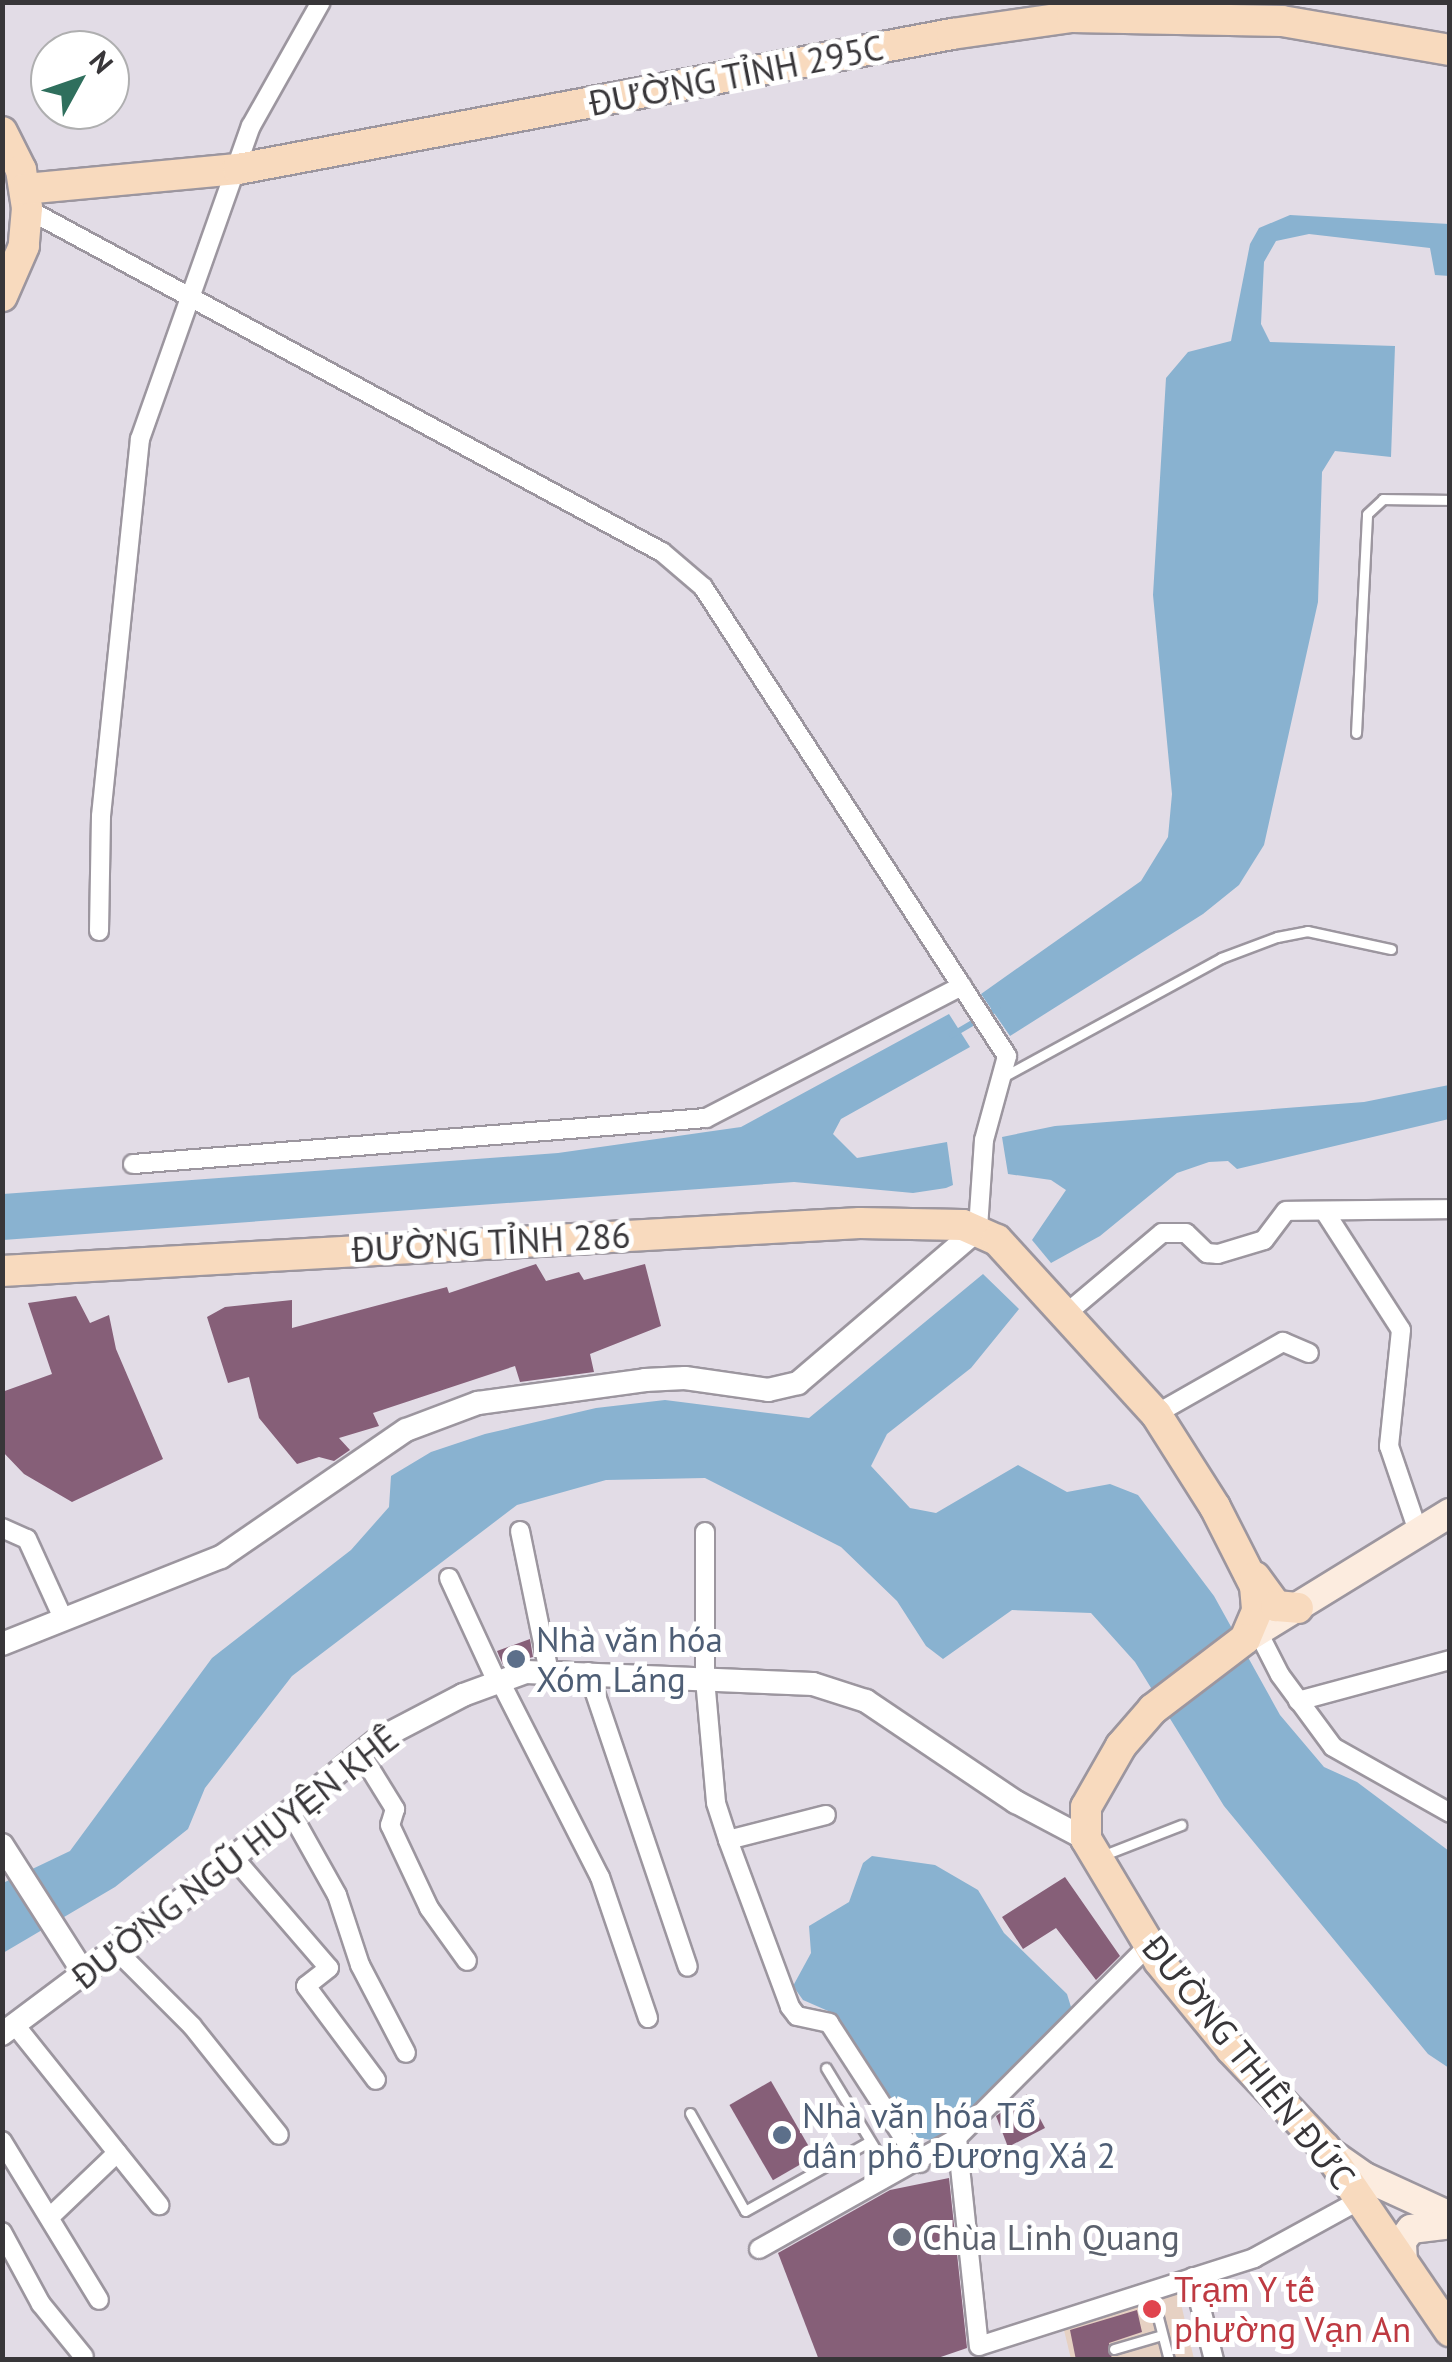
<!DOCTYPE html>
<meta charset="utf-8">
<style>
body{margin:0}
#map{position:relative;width:1452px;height:2362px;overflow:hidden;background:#e2dce6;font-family:"PT Sans",sans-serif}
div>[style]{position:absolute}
.medical>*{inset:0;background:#e6d1c3}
.water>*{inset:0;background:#89b2d0}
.stream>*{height:6px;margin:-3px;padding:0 3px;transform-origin:3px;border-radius:3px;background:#89b2d0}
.building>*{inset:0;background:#865f78;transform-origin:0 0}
.roads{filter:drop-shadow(2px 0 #9c969f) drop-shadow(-2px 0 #9c969f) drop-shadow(0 2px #9c969f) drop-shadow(0 -2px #9c969f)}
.service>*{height:9px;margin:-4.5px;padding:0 4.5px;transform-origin:4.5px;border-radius:4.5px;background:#fff}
.minor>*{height:18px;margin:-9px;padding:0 9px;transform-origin:9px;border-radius:9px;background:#fff}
.tertiary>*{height:22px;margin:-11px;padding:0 11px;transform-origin:11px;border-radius:11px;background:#fff}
.secondary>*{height:28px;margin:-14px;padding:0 14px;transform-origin:14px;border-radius:14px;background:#fcecdf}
.primary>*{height:30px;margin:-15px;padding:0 15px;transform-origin:15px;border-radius:15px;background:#f8dabe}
.dots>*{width:28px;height:28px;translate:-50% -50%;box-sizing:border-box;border:5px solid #fff;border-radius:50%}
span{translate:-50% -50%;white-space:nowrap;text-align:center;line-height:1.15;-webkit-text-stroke:10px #fff;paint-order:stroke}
.street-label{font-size:35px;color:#383639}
.service-label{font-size:35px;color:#4e5e75}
.left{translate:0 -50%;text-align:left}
.worship-label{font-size:35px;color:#5b616d}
.health-label{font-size:35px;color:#be3a42}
.frame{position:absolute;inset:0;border:5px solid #383639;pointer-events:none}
.north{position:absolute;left:30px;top:30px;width:100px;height:100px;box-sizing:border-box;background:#fff;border:2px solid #afafb0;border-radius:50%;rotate:50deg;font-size:28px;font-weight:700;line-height:40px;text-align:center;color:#383639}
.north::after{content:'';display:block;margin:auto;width:35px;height:45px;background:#2f6f5d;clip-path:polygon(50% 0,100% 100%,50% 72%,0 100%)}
</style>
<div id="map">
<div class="medical">
<i style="clip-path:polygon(1178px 2291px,1194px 2359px,1071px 2359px,1063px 2326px)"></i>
</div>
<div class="water">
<i style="clip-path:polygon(1290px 215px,1449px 224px,1450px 276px,1435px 275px,1430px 248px,1309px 234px,1276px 241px,1264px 262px,1261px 324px,1270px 342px,1395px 346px,1391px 457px,1335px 451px,1322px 472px,1318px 602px,1264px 845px,1239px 885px,1203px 914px,1010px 1036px,981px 994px,1141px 881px,1168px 837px,1172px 794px,1153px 595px,1166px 378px,1188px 352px,1231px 341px,1250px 244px,1259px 228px)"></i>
<i style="clip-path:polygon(949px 1014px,970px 1047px,841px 1119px,833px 1134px,857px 1158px,947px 1142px,953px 1185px,946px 1188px,913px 1193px,794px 1182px,3px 1240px,3px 1194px,558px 1153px,741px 1127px)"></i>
<i style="clip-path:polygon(1449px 1085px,1449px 1119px,1237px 1169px,1228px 1161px,1209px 1162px,1177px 1173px,1100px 1236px,1051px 1263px,1032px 1240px,1066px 1190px,1051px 1180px,1008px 1174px,1002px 1137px,1055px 1126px,1364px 1102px)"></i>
<i style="clip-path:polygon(983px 1274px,1019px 1309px,971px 1368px,887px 1434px,871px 1466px,910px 1508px,936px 1513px,1018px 1465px,1067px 1492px,1110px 1484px,1138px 1495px,1214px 1596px,1280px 1715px,1324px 1767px,1357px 1782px,1449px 1851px,1449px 2068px,1428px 2054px,1224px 1806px,1135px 1662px,1091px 1613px,1012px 1610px,943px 1659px,926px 1646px,897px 1601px,841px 1547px,705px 1478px,606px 1480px,517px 1505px,292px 1676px,205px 1788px,188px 1829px,115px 1887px,3px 1953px,3px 1883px,70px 1851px,212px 1658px,351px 1550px,389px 1507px,391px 1476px,431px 1452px,485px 1434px,596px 1408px,665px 1400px,809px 1418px)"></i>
<i style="clip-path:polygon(872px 1856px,935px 1865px,978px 1890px,1004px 1933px,1067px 1994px,1071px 2007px,1068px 2017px,937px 2141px,914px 2137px,835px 2014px,803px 2000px,793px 1986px,811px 1953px,809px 1926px,849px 1902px,863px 1863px)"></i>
</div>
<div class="stream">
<i style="left:952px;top:1035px;width:53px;rotate:-30.4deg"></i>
</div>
<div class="building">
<i style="clip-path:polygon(536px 1264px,546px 1281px,579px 1272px,584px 1280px,645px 1264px,661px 1326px,590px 1354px,594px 1372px,520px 1382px,515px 1366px,373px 1413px,379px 1426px,339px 1438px,350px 1450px,334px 1461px,319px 1457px,297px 1464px,259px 1418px,249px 1377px,228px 1383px,207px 1317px,225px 1307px,292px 1300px,292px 1328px,447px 1287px,449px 1293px)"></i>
<i style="clip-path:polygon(76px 1296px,90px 1323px,109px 1315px,116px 1349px,163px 1459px,72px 1502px,24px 1474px,2px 1451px,2px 1392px,52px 1374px,28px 1303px)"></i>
<i style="clip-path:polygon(530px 1639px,533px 1657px,503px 1665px,497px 1651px)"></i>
<i style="clip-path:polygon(1065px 1877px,1120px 1956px,1096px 1980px,1056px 1928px,1023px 1949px,1002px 1917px)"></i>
<i style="left:771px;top:2081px;width:87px;height:48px;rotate:60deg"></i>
<i style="clip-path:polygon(1027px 2094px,1045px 2128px,1008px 2147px,996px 2116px)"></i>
<i style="clip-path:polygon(949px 2178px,967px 2348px,932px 2360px,819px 2360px,778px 2253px,890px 2190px)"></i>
<i style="clip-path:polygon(1137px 2310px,1142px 2332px,1109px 2343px,1112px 2360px,1076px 2360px,1070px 2330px)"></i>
</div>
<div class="roads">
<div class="service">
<i style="left:1356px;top:733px;width:219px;rotate:-87.1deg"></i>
<i style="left:1367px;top:514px;width:22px;rotate:-43deg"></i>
<i style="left:1383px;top:499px;width:67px;rotate:0.9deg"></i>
<i style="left:1003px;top:1077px;width:248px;rotate:-28.6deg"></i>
<i style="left:1221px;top:958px;width:60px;rotate:-20.6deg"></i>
<i style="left:1277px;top:937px;width:31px;rotate:-11deg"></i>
<i style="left:1307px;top:931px;width:86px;rotate:12.1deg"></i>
<i style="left:1104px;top:1855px;width:83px;rotate:-21.3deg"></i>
<i style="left:826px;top:2068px;width:125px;rotate:58.7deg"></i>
<i style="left:690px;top:2113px;width:112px;rotate:60.7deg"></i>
<i style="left:745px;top:2211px;width:143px;rotate:-29.2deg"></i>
<i style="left:1151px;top:2290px;width:72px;rotate:75.6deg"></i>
<i style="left:1114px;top:2349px;width:50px;rotate:-16.3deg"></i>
</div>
<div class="minor">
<i style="left:27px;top:209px;width:722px;rotate:28.38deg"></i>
<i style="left:662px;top:552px;width:54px;rotate:40.5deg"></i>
<i style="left:703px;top:587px;width:559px;rotate:57.05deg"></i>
<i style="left:1007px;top:1056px;width:87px;rotate:105.3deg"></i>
<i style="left:984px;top:1140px;width:89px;rotate:93.9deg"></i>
<i style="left:99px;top:931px;width:115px;rotate:-89deg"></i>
<i style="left:101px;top:816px;width:379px;rotate:-84.1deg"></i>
<i style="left:140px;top:439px;width:332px;rotate:-70.5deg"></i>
<i style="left:251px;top:126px;width:142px;rotate:-60.6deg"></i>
<i style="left:133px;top:1164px;width:575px;rotate:-4.59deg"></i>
<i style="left:706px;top:1118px;width:288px;rotate:-27.3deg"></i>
<i style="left:1325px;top:1212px;width:140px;rotate:57.2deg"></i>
<i style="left:1401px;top:1330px;width:117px;rotate:95.9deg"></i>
<i style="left:1389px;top:1446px;width:93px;rotate:71.2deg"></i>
<i style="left:1067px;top:1313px;width:124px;rotate:-40.1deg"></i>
<i style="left:1162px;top:1233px;width:24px"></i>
<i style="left:1186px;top:1233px;width:29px;rotate:44deg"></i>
<i style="left:1207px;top:1253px;width:11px;rotate:5deg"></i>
<i style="left:1218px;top:1254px;width:48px;rotate:-16.9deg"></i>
<i style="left:1264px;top:1240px;width:36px;rotate:-53deg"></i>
<i style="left:1286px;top:1211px;width:164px;rotate:-0.7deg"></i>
<i style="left:1156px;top:1414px;width:146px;rotate:-29.6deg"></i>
<i style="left:1283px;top:1342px;width:28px;rotate:23deg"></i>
<i style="left:2px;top:1528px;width:27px;rotate:24deg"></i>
<i style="left:27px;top:1539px;width:87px;rotate:65.5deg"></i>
<i style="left:520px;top:1531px;width:144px;rotate:78.4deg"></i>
<i style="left:705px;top:1532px;width:147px;rotate:90deg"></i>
<i style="left:705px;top:1679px;width:124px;rotate:84.9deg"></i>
<i style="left:716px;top:1803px;width:39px;rotate:72deg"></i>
<i style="left:728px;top:1840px;width:178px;rotate:69.6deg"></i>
<i style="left:790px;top:2007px;width:11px;rotate:52deg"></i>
<i style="left:797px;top:2016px;width:33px;rotate:12deg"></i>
<i style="left:829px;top:2023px;width:167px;rotate:57deg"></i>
<i style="left:449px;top:1578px;width:115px;rotate:65.2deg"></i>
<i style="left:1258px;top:1632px;width:48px;rotate:62.9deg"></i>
<i style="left:1280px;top:1675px;width:89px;rotate:53.6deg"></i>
<i style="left:1333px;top:1747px;width:134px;rotate:29.4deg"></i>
<i style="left:588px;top:1672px;width:311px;rotate:71.3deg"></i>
<i style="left:500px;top:1681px;width:220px;rotate:63deg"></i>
<i style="left:600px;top:1877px;width:149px;rotate:71.2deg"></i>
<i style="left:1298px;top:1701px;width:157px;rotate:-15.1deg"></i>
<i style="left:361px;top:1754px;width:65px;rotate:58.3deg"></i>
<i style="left:395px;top:1809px;width:17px;rotate:107deg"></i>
<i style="left:390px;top:1825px;width:92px;rotate:64.8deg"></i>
<i style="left:429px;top:1908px;width:65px;rotate:54.4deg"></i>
<i style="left:291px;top:1813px;width:94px;rotate:60.7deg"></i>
<i style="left:337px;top:1895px;width:74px;rotate:71.8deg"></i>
<i style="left:360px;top:1965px;width:99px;rotate:62.4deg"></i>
<i style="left:728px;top:1840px;width:101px;rotate:-14.3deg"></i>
<i style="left:234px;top:1858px;width:145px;rotate:49.2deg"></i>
<i style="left:329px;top:1968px;width:29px;rotate:142deg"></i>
<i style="left:306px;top:1986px;width:117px;rotate:53.3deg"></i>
<i style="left:1150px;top:1944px;width:274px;rotate:134.9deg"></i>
<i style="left:957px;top:2138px;width:209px;rotate:84deg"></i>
<i style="left:979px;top:2346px;width:289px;rotate:-17.7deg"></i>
<i style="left:1254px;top:2258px;width:121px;rotate:-28.7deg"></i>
<i style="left:115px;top:1949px;width:109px;rotate:45deg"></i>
<i style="left:192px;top:2026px;width:139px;rotate:51.4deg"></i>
<i style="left:15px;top:2025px;width:231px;rotate:51.3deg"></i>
<i style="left:2px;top:2141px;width:186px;rotate:58.6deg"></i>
<i style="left:50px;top:2217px;width:93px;rotate:-43.7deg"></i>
<i style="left:2px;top:2232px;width:82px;rotate:61.6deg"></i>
<i style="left:41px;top:2304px;width:68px;rotate:50.9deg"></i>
<i style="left:759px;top:2249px;width:227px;rotate:-29.3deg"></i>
<i style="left:1193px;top:2277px;width:86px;rotate:75.8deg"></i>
</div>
<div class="tertiary">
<i style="left:2px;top:1644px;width:236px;rotate:-21.7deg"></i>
<i style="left:221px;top:1557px;width:224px;rotate:-34.5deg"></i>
<i style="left:406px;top:1430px;width:77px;rotate:-20.6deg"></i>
<i style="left:478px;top:1403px;width:169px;rotate:-7.8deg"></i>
<i style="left:645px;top:1380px;width:40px;rotate:-2.9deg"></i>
<i style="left:685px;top:1378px;width:84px;rotate:8.2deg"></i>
<i style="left:768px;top:1390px;width:31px;rotate:-13deg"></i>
<i style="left:798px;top:1383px;width:237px;rotate:-40.5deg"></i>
<i style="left:2px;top:1845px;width:152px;rotate:57.4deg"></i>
<i style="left:2px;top:2034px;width:229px;rotate:-36.8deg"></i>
<i style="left:185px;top:1897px;width:250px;rotate:-39.2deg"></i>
<i style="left:379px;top:1739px;width:95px;rotate:-27.6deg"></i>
<i style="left:463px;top:1695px;width:67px;rotate:-20.1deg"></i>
<i style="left:526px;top:1672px;width:287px;rotate:2.4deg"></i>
<i style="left:813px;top:1684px;width:56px;rotate:17.8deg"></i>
<i style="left:866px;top:1701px;width:181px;rotate:34deg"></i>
<i style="left:1016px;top:1802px;width:79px;rotate:27.9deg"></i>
</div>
<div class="secondary">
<i style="left:1245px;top:1639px;width:241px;rotate:-31.6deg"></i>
<i style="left:1332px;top:2154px;width:40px;rotate:34.9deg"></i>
<i style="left:1365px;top:2177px;width:94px;rotate:24.6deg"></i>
<i style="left:1403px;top:2263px;width:22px;rotate:-93deg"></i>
<i style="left:1402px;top:2241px;width:15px;rotate:-53deg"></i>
<i style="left:1411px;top:2229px;width:39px;rotate:-7deg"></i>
</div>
<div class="primary">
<i style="left:2px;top:132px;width:42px;rotate:63.4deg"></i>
<i style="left:21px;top:170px;width:38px;rotate:81deg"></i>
<i style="left:27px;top:208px;width:38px;rotate:95deg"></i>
<i style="left:24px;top:246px;width:55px;rotate:113.7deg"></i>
<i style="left:25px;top:189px;width:214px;rotate:-5.4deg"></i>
<i style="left:238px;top:169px;width:727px;rotate:-10.71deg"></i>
<i style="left:952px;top:34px;width:121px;rotate:-8.1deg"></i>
<i style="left:1072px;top:17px;width:210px;rotate:1.1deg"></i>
<i style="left:1282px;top:21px;width:170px;rotate:9.8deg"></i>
<i style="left:2px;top:1271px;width:859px;rotate:-3.2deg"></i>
<i style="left:860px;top:1223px;width:103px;rotate:1.1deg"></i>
<i style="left:963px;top:1225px;width:37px;rotate:24deg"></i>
<i style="left:997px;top:1240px;width:236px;rotate:47.6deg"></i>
<i style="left:1156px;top:1414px;width:110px;rotate:57.6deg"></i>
<i style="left:1215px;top:1507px;width:89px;rotate:63.1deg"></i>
<i style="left:1255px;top:1586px;width:25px;rotate:85deg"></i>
<i style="left:1257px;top:1611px;width:30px;rotate:113deg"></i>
<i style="left:1245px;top:1639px;width:116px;rotate:142.7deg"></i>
<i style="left:1153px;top:1709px;width:49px;rotate:130.9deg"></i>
<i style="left:1121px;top:1746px;width:70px;rotate:119.8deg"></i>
<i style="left:1086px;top:1807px;width:32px;rotate:90deg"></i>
<i style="left:1086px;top:1839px;width:142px;rotate:59.1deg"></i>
<i style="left:1159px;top:1961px;width:114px;rotate:50.7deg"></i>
<i style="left:1231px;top:2049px;width:137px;rotate:46.5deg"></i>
<i style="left:1325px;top:2148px;width:222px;rotate:55.7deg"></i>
<i style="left:1255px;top:1577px;width:36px;rotate:54deg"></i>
<i style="left:1276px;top:1606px;width:22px;rotate:5deg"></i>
</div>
</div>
<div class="dots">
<i style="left:516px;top:1659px;background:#5c6f8a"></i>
<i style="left:782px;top:2135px;background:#5c6f8a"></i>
<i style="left:902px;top:2237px;background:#6b7280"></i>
<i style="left:1152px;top:2309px;background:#e0444e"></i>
</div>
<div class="street-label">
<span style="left:736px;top:75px;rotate:-11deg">ĐƯỜNG TỈNH 295C</span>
<span style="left:491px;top:1242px;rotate:-3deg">ĐƯỜNG TỈNH 286</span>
<span style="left:235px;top:1857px;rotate:-38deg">ĐƯỜNG NGŨ HUYỆN KHÊ</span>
<span style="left:1249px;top:2062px;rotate:51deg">ĐƯỜNG THIÊN ĐỨC</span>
</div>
<div class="service-label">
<span class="left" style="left:536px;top:1659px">Nhà văn hóa<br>Xóm Láng</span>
<span class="left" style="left:802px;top:2135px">Nhà văn hóa Tổ<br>dân phố Đương Xá 2</span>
</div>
<div class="worship-label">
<span class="left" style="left:922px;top:2237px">Chùa Linh Quang</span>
</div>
<div class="health-label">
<span class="left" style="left:1174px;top:2309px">Trạm Y tế<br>phường Vạn An</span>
</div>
<div class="frame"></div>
<div class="north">N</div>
</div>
